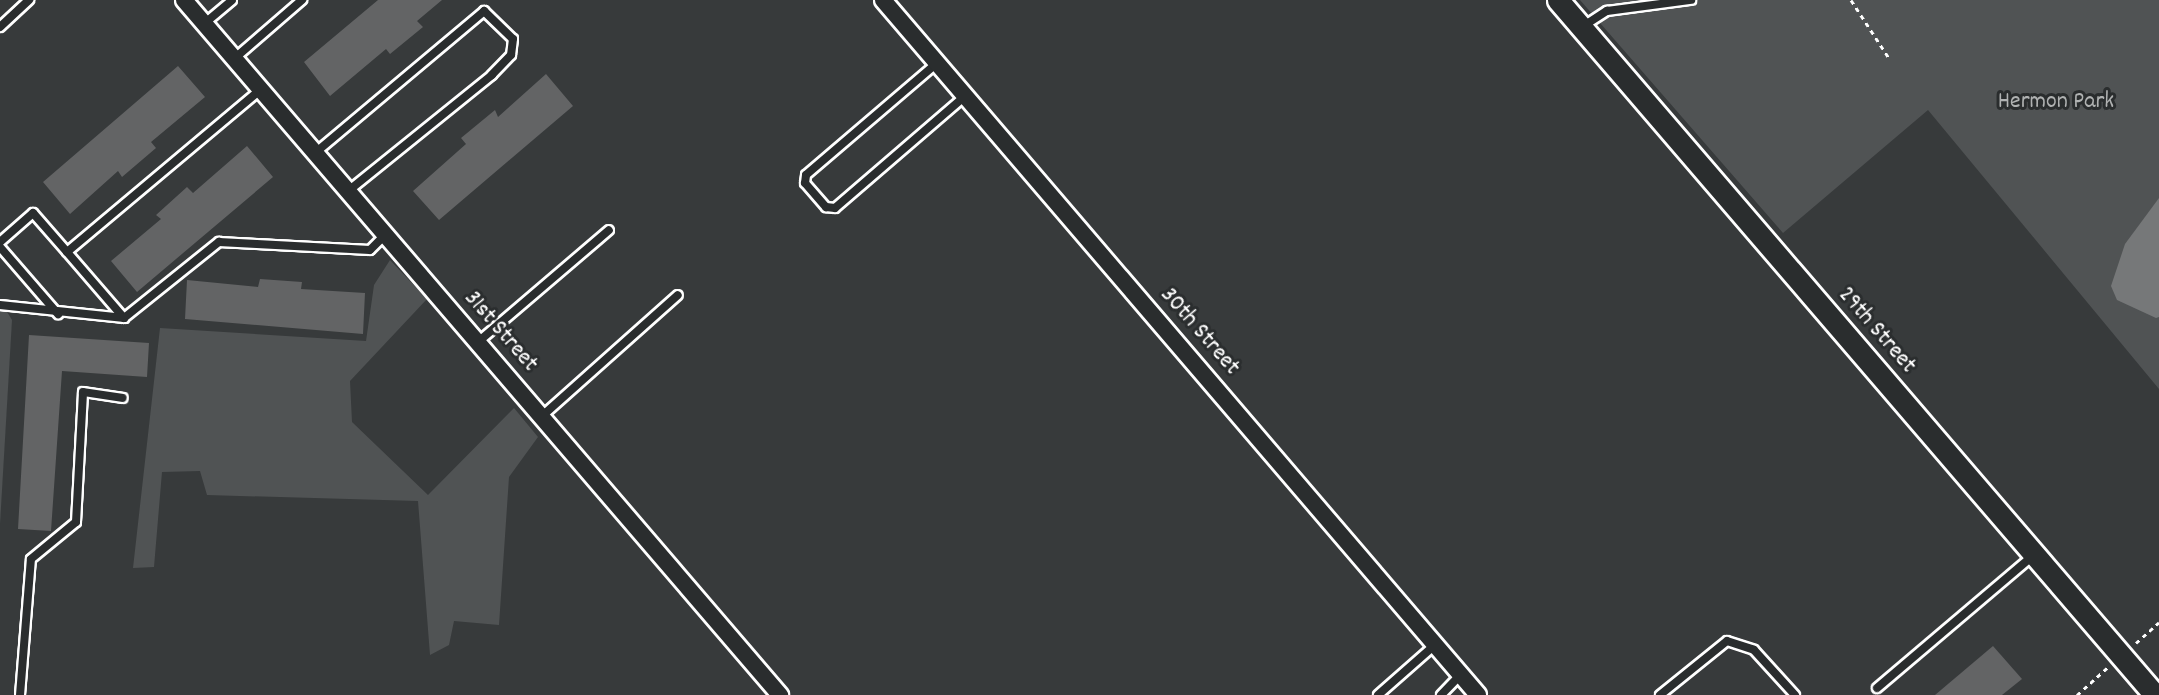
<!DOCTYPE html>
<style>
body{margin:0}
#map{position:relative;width:2159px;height:695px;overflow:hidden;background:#373a3b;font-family:Dekko,sans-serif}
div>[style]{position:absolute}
.green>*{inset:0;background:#505354}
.water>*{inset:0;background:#767879}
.building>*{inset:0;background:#636465}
.path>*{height:3px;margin-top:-1.5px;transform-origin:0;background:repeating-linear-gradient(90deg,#fff 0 4.5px,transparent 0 9px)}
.roads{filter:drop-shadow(2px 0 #fff) drop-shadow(-2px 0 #fff) drop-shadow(0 2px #fff) drop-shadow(0 -2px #fff)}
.service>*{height:8px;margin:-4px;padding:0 4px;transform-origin:4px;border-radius:4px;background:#2a2d2e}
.minor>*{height:16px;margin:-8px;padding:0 8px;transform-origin:8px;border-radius:8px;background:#2a2d2e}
.tertiary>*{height:21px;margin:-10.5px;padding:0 10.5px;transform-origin:10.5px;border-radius:10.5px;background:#2a2d2e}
span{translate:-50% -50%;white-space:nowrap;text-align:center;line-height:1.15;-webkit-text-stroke:6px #2a2d2e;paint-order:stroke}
.park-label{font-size:24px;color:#b0b2b2}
.street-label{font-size:24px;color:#fff}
</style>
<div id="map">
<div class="green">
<i style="clip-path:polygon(1580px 0,2159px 0,2159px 389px,1928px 110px,1783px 233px)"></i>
<i style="clip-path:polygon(390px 260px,427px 299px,350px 381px,352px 422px,428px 495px,514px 408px,538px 437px,509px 477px,499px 625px,454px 621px,449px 645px,430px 655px,418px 501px,207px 495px,200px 471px,162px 472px,154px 567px,133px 568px,160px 328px,366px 341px,374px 285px)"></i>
<i style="clip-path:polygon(0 300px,12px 320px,0 524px)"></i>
</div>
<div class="water">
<i style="clip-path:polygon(2159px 198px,2159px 317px,2156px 318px,2117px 300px,2111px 286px,2125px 244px)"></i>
</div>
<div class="building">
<i style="clip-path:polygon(378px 0,442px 0,417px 21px,423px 27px,390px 54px,386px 49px,330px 96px,304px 62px)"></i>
<i style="clip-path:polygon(178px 66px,205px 97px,151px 142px,156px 148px,122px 177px,118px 171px,70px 214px,43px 182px)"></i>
<i style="clip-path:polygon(546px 74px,573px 106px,439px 220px,413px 191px,466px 144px,461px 138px,495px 110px,498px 117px)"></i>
<i style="clip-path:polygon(247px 146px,273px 177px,137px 292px,111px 261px,161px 219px,156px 215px,187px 187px,193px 193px)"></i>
<i style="clip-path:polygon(260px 279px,302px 282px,301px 289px,365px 293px,363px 334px,185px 319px,187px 280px,258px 287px)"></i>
<i style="clip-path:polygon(29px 335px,149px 343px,147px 377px,62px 371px,51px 531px,18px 529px)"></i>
<i style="clip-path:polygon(1993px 646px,2022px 679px,2002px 695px,1935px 695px)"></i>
</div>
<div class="path">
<i style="left:1851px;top:0;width:69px;rotate:56.8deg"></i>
<i style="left:2136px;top:643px;width:31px;rotate:-42deg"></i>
<i style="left:2077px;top:695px;width:42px;rotate:-42.1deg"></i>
</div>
<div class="roads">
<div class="service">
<i style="left:205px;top:23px;width:35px;rotate:-40deg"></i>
<i style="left:0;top:27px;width:40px;rotate:-43deg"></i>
<i style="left:1582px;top:27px;width:30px;rotate:-33deg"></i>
<i style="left:1607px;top:11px;width:85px;rotate:-7.5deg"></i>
<i style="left:235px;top:58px;width:89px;rotate:-40.9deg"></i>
<i style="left:937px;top:63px;width:172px;rotate:139.5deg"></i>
<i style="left:806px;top:175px;width:8px;rotate:97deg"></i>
<i style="left:805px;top:183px;width:32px;rotate:49deg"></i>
<i style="left:826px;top:207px;width:9px;rotate:6deg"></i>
<i style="left:835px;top:208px;width:172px;rotate:-40.7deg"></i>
<i style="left:315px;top:153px;width:221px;rotate:-40deg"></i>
<i style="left:484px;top:11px;width:40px;rotate:44deg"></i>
<i style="left:513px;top:39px;width:16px;rotate:97deg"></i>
<i style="left:511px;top:55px;width:28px;rotate:134deg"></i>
<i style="left:492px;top:75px;width:185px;rotate:141.1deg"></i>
<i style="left:0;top:242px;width:44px;rotate:-41.3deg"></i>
<i style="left:33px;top:213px;width:52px;rotate:48.9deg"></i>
<i style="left:67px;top:252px;width:253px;rotate:-40deg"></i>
<i style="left:0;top:247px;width:89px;rotate:49.1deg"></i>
<i style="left:67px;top:252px;width:87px;rotate:49.2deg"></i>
<i style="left:0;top:305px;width:125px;rotate:6deg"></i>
<i style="left:124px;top:318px;width:122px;rotate:-38.7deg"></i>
<i style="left:219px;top:242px;width:151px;rotate:3deg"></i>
<i style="left:370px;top:250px;width:21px;rotate:-45deg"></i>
<i style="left:478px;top:342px;width:172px;rotate:-40.5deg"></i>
<i style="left:541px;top:417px;width:183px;rotate:-41.7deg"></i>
<i style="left:1877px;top:688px;width:206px;rotate:-40.3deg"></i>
<i style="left:20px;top:695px;width:136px;rotate:-85.4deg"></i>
<i style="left:31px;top:559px;width:58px;rotate:-39.4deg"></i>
<i style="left:76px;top:522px;width:130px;rotate:-86.9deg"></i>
<i style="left:83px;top:392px;width:40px;rotate:8.5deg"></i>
<i style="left:1378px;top:695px;width:76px;rotate:-41.3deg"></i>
<i style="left:1441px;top:695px;width:29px;rotate:-46deg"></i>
<i style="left:1660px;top:695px;width:86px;rotate:-38.9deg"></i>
<i style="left:1727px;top:641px;width:28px;rotate:18deg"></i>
<i style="left:1754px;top:650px;width:61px;rotate:47.7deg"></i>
</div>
<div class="minor">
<i style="left:184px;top:0;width:916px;rotate:49.39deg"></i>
<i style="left:883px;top:0;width:915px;rotate:49.43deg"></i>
</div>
<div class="tertiary">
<i style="left:1558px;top:0;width:916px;rotate:49.34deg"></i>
</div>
</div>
<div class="park-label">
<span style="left:2056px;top:103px">Hermon Park</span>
</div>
<div class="street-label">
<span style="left:1876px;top:331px;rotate:49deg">29th Street</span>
<span style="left:500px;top:332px;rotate:49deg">31st Street</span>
<span style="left:1199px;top:332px;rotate:49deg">30th Street</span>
</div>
</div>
